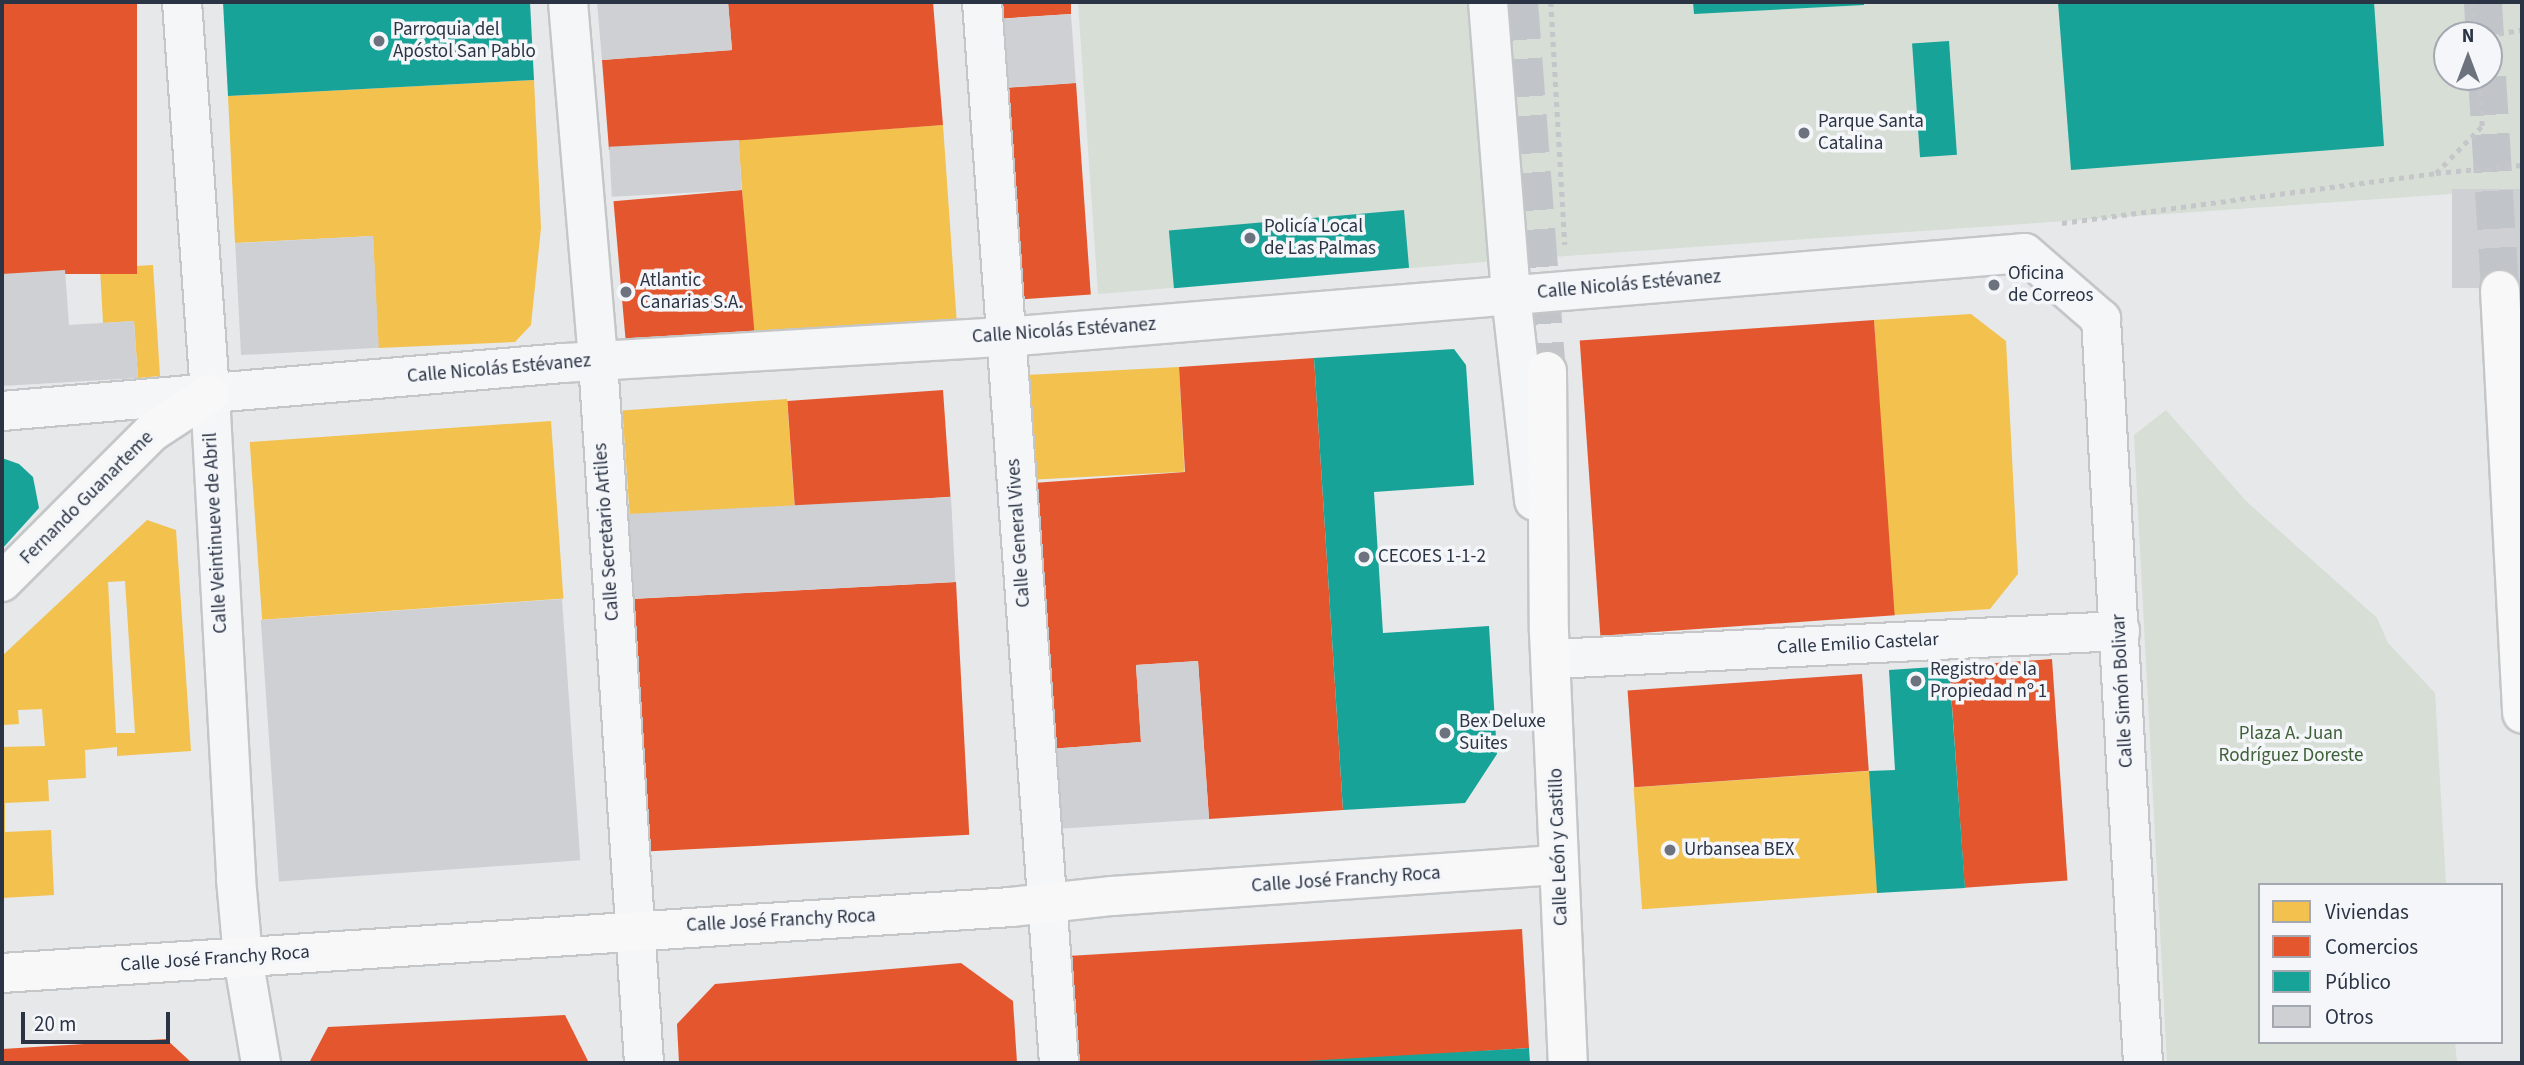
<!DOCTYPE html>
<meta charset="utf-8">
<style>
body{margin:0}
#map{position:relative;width:2524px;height:1065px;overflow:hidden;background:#e6e8ea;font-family:"Source Sans 3",sans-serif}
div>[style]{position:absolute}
.green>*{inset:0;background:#d6ded6}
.homes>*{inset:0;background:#f2c14e;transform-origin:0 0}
.shops>*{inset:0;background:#e4572e;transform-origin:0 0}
.public>*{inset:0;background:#17a398;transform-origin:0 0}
.building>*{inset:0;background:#ced0d3;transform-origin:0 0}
.secondary-tunnel>*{height:38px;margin-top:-19px;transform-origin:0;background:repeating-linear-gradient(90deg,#c1c4c9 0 38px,transparent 0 57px)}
.highway-tunnel>*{height:38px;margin-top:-19px;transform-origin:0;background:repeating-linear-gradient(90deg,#c1c4c9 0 38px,transparent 0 57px)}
.path>*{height:4.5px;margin-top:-2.25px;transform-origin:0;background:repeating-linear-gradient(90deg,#c5c6ca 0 5px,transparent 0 10px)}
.roads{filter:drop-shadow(2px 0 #c4c6c8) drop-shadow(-2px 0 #c4c6c8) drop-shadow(0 2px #c4c6c8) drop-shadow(0 -2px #c4c6c8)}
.street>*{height:38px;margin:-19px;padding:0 19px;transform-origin:19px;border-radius:19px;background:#f5f6f7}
.secondary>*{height:38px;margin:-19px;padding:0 19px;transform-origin:19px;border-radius:19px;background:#f8f8f8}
.highway>*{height:38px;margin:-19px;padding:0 19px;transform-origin:19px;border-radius:19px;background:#f8f8f8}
.dots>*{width:19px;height:19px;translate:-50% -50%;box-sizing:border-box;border:4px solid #f4f6f9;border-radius:50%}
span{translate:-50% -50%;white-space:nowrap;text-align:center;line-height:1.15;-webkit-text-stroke:7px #f4f6f9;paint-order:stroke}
.poi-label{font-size:19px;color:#2b3445}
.left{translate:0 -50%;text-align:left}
.street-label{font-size:19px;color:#2b3445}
.park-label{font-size:19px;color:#3f6138}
.frame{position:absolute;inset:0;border:4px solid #2b3445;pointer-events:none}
.legend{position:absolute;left:2258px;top:883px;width:245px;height:161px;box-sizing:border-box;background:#f4f6f9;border:2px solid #a4a8b1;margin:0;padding:9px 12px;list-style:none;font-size:21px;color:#2b3445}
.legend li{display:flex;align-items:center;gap:14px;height:35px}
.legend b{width:35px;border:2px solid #a4a8b1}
.north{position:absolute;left:2433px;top:21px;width:70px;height:70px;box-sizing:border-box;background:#f4f6f9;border:2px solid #a4a8b1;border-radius:50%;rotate:0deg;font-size:19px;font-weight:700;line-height:28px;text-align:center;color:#2b3445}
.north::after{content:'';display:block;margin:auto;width:24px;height:32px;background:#6c737f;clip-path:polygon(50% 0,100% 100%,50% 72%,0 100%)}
.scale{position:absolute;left:21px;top:1012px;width:149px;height:32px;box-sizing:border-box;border:4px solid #2b3445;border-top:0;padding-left:9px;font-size:21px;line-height:24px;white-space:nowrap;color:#2b3445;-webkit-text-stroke:5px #f4f6f9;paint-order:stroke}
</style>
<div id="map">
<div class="green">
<i style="clip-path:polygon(evenodd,1078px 2px,2522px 2px,2522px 189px,1508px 260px,1098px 294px,1078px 2px,2447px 35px,2489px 35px,2489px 77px,2447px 77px,2447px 35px)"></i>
<i style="clip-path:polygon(2166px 410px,2246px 501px,2377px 618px,2388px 643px,2435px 693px,2446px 885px,2260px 885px,2260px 1042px,2455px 1042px,2457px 1063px,2167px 1063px,2134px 435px)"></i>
</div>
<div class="homes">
<i style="clip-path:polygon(534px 80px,541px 228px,531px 325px,515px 342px,378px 348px,373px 236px,235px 243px,228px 96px)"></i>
<i style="left:943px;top:125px;width:195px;height:205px;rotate:86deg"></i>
<i style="clip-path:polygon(153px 265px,160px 376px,138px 378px,134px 321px,103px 323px,100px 268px)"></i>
<i style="clip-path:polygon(1971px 314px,2006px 341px,2018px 574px,1990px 609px,1893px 615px,1874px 320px)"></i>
<i style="left:1179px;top:367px;width:105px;height:153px;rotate:87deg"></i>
<i style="left:787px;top:399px;width:107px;height:165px;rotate:86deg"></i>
<i style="left:551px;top:421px;width:178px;height:302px;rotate:86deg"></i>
<i style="clip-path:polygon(evenodd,147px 520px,176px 530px,191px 751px,117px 756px,117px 747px,85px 750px,86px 778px,48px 780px,49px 801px,5px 803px,5px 832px,51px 830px,54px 895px,2px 898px,2px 747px,45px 746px,42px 709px,18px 710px,19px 724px,2px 725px,2px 656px,147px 520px,125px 581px,135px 733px,116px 733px,108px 582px,125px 581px)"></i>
<i style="left:1869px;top:771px;width:122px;height:236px;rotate:86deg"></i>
</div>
<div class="shops">
<i style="left:2px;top:2px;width:135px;height:272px"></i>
<i style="clip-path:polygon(728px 2px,933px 2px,943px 125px,609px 150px,602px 60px,732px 50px)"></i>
<i style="clip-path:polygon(993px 2px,1071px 2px,1071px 14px,995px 19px)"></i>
<i style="left:1076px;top:83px;width:212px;height:76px;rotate:86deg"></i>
<i style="left:742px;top:190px;width:145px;height:129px;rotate:85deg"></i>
<i style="left:1874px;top:320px;width:296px;height:295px;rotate:86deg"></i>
<i style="clip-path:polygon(1314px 358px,1343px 810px,1209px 819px,1198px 661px,1136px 665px,1141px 742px,1050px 749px,1033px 483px,1185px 472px,1179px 367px)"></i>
<i style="left:943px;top:390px;width:107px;height:156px;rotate:86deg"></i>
<i style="left:956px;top:582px;width:253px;height:324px;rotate:87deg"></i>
<i style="left:2052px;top:659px;width:222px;height:103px;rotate:86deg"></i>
<i style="left:1862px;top:674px;width:97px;height:235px;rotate:86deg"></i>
<i style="clip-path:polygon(1522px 929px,1529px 1048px,1299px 1063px,1075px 1063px,1068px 956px)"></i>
<i style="clip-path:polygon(961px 963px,1013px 1001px,1017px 1063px,679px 1063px,677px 1024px,715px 984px)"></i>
<i style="clip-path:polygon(565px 1015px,589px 1063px,309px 1063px,328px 1027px)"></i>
<i style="clip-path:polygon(166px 1039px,192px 1063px,2px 1063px,2px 1049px)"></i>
</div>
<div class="public">
<i style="clip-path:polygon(223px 2px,530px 2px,534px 80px,228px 96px)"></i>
<i style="clip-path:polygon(1693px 2px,1864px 2px,1864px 5px,1694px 14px)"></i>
<i style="clip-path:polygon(2058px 2px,2374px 2px,2384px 146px,2071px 170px)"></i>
<i style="left:1949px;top:41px;width:114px;height:37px;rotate:86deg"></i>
<i style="left:1404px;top:210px;width:58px;height:236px;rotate:85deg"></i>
<i style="clip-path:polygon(1454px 349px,1466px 365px,1474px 485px,1374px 492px,1383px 633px,1489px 626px,1497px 754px,1465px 803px,1343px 810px,1314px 358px)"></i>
<i style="clip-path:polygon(2px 458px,19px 464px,33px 477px,39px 508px,2px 549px)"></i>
<i style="clip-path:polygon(1949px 666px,1965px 888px,1877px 893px,1869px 771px,1895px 770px,1889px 670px)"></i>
<i style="clip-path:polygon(1529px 1048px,1530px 1063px,1305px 1063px,1305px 1061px)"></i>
</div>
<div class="building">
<i style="clip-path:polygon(597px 2px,728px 2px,732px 50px,602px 60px)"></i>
<i style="left:1071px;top:14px;width:69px;height:76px;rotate:86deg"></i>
<i style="left:739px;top:140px;width:50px;height:130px;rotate:87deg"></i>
<i style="left:2522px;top:189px;width:99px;height:70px;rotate:90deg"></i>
<i style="left:373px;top:236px;width:112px;height:138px;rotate:87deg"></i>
<i style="clip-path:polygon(65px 270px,69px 325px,134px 321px,138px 378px,2px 386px,2px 274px)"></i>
<i style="left:951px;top:497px;width:85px;height:324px;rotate:87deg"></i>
<i style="left:562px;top:599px;width:262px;height:302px;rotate:86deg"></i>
<i style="clip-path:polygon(1198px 661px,1209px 819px,1055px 829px,1050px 749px,1141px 742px,1136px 665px)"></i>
</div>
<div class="secondary-tunnel">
<i style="left:1519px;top:2px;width:370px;rotate:85.7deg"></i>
</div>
<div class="highway-tunnel">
<i style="left:2483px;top:2px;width:33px;rotate:87deg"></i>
<i style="left:2487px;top:77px;width:213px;rotate:86.5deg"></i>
</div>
<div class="path">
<i style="left:1551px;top:2px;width:243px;rotate:86.7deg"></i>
<i style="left:2473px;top:2px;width:33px;rotate:85deg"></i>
<i style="left:2489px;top:35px;width:33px;rotate:-9deg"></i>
<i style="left:2436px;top:173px;width:66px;rotate:-45.6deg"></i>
<i style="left:2482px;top:126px;width:49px;rotate:-93.5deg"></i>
<i style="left:2062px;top:223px;width:377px;rotate:-7.6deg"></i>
<i style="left:2436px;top:173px;width:86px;rotate:-5.3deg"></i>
</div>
<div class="roads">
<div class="street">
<i style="left:182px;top:2px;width:393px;rotate:85.9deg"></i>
<i style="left:210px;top:394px;width:486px;rotate:86.9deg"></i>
<i style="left:236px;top:879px;width:79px;rotate:84.9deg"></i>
<i style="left:243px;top:958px;width:107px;rotate:80.3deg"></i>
<i style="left:568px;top:2px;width:360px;rotate:85.2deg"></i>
<i style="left:598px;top:361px;width:704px;rotate:86.25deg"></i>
<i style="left:982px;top:2px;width:1064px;rotate:85.85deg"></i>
<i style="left:1488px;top:2px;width:294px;rotate:85.5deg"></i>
<i style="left:1511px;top:295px;width:207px;rotate:83.6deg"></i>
<i style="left:2px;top:411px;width:563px;rotate:-4.89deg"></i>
<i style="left:563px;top:363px;width:443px;rotate:-3.4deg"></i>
<i style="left:1005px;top:337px;width:1023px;rotate:-4.71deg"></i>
<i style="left:2025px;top:253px;width:101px;rotate:41deg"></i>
<i style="left:2101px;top:319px;width:745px;rotate:86.77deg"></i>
<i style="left:1553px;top:659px;width:568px;rotate:-2.83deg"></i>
</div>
<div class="secondary">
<i style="left:1547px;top:371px;width:261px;rotate:89.6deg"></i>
<i style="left:1549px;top:632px;width:431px;rotate:87.5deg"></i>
<i style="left:2px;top:582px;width:212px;rotate:-45deg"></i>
<i style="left:152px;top:432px;width:69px;rotate:-33.2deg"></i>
<i style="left:2px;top:973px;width:1011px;rotate:-3.74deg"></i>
<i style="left:1011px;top:907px;width:102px;rotate:-6.2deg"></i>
<i style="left:1112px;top:896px;width:448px;rotate:-4deg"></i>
</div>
<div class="highway">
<i style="left:2500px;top:290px;width:424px;rotate:87deg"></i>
</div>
</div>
<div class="dots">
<i style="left:379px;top:41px;background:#6c737f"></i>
<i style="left:1804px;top:133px;background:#6c737f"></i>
<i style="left:1250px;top:238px;background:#6c737f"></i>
<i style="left:1994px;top:285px;background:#6c737f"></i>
<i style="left:626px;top:292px;background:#6c737f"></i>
<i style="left:1364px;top:557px;background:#6c737f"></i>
<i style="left:1916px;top:681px;background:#6c737f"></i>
<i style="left:1445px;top:733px;background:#6c737f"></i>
<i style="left:1670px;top:850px;background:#6c737f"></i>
</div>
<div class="poi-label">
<span class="left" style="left:393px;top:41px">Parroquia del<br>Apóstol San Pablo</span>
<span class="left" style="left:1818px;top:133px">Parque Santa<br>Catalina</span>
<span class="left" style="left:1264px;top:238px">Policía Local<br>de Las Palmas</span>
<span class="left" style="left:2008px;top:285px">Oficina<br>de Correos</span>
<span class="left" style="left:640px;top:292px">Atlantic<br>Canarias S.A.</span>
<span class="left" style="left:1378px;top:557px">CECOES 1-1-2</span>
<span class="left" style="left:1930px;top:681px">Registro de la<br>Propiedad nº 1</span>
<span class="left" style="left:1459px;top:733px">Bex Deluxe<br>Suites</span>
<span class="left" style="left:1684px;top:850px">Urbansea BEX</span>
</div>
<div class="street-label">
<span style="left:1629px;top:285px;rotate:-5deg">Calle Nicolás Estévanez</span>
<span style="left:1064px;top:331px;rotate:-4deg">Calle Nicolás Estévanez</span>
<span style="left:499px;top:369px;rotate:-5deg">Calle Nicolás Estévanez</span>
<span style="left:87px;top:498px;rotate:-45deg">Fernando Guanarteme</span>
<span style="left:607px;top:532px;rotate:-94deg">Calle Secretario Artiles</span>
<span style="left:216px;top:533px;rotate:-93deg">Calle Veintinueve de Abril</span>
<span style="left:1019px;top:533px;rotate:-94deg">Calle General Vives</span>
<span style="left:1858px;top:644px;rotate:-3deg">Calle Emilio Castelar</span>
<span style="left:2123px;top:691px;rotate:-93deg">Calle Simón Bolivar</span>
<span style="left:1559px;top:847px;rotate:-92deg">Calle León y Castillo</span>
<span style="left:1346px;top:880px;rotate:-4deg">Calle José Franchy Roca</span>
<span style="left:781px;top:921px;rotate:-3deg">Calle José Franchy Roca</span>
<span style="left:215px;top:959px;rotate:-4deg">Calle José Franchy Roca</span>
</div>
<div class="park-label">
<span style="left:2291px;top:745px">Plaza A. Juan<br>Rodríguez Doreste</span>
</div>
<div class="frame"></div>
<ul class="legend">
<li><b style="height:19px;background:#f2c14e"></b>Viviendas</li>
<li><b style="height:19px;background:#e4572e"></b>Comercios</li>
<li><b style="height:19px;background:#17a398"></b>Público</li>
<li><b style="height:19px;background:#ced0d3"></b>Otros</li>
</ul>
<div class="north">N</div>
<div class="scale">20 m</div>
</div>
